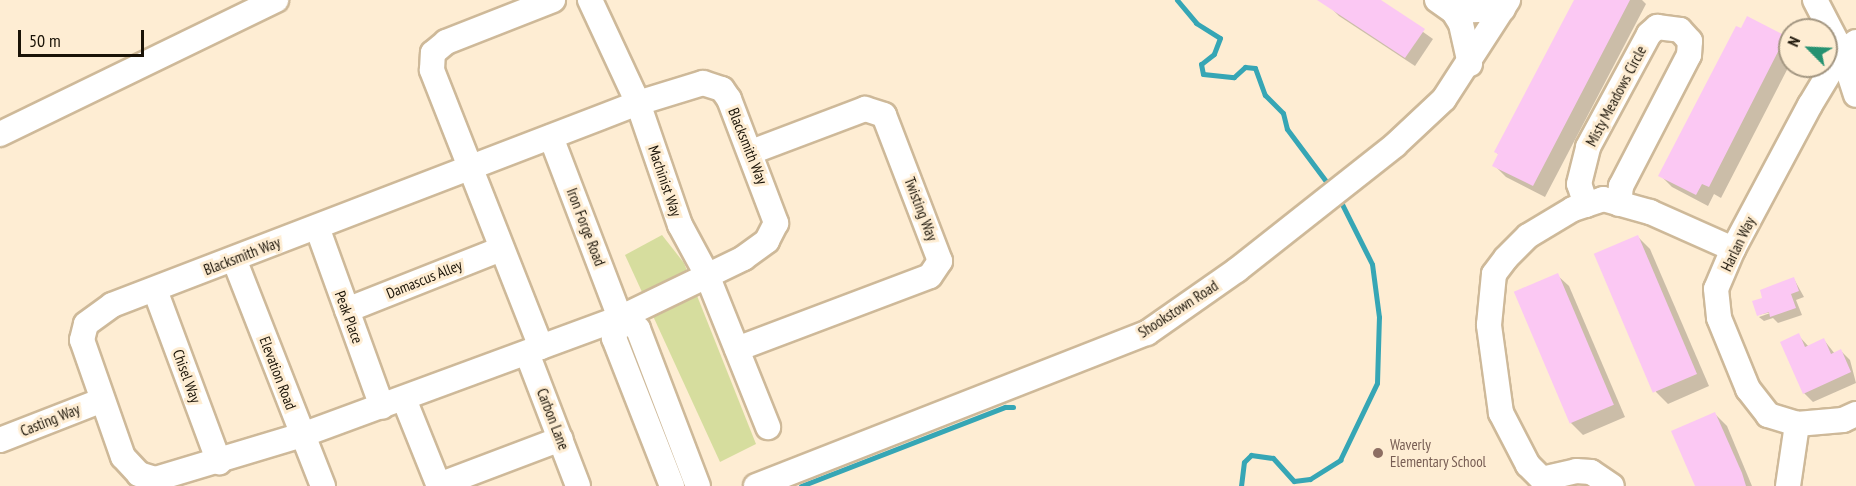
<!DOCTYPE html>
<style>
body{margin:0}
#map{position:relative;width:1856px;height:486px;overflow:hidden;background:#feedd3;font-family:"PT Sans Narrow",sans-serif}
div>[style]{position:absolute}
.green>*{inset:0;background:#d6dd9e}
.shadow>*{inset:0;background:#0003}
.stream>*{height:5px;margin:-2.5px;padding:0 2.5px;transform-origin:2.5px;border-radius:2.5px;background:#36a6b5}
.building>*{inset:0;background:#fbc8f3;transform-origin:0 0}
.roads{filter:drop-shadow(2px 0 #ceb999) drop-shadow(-2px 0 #ceb999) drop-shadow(0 2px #ceb999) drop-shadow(0 -2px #ceb999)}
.minor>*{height:24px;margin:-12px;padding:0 12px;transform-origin:12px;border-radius:12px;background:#fff}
.dots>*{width:16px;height:16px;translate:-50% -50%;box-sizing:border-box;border:3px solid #feedd3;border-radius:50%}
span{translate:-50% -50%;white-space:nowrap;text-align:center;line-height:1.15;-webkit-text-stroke:6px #feedd3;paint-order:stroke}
.street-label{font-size:15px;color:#1a1307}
.education-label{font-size:15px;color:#785e54}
.left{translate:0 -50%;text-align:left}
.north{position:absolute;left:1778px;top:18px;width:60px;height:60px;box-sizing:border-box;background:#feedd3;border:2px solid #a39681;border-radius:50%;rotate:294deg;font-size:16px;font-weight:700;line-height:24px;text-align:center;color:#1a1307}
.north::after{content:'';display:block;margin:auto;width:21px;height:27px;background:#269271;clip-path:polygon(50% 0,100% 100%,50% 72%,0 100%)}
.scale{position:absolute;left:18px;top:30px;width:126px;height:27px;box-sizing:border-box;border:3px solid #1a1307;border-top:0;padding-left:8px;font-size:18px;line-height:21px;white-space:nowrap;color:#1a1307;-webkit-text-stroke:4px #feedd3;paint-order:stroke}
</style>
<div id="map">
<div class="green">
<i style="clip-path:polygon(662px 235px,684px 263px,756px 444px,720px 462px,625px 255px)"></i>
</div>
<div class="shadow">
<i style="clip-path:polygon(1334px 0,1378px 0,1433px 39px,1415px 66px,1339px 16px,1330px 7px)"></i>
<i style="clip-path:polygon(1576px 0,1642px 0,1646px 4px,1545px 197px,1506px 177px,1494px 165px,1499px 155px,1496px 152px)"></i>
<i style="clip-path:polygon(1748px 18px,1790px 42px,1790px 64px,1721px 198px,1714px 194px,1708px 206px,1672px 187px,1660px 175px)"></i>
<i style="clip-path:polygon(1638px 237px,1650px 249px,1709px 386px,1668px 404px,1656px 392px)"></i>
<i style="clip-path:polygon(1557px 275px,1569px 286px,1625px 417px,1583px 435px,1571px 423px)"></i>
<i style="clip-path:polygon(1794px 279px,1804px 297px,1796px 300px,1802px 315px,1778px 323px,1773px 318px,1764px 321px,1759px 317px,1776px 311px,1758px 315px,1764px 299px)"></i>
<i style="clip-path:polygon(1798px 335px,1809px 347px,1824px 340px,1835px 354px,1841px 351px,1850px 360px,1856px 383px,1813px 402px,1804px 393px)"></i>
<i style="clip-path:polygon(1715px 414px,1727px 426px,1752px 486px,1696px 486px)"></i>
</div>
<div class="stream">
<i style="left:1177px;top:0;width:30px;rotate:50deg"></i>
<i style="left:1196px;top:23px;width:28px;rotate:32deg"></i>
<i style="left:1220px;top:38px;width:17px;rotate:111deg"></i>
<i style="left:1214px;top:54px;width:16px;rotate:142deg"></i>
<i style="left:1201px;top:64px;width:10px;rotate:79deg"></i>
<i style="left:1203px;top:74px;width:31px;rotate:6deg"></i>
<i style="left:1234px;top:77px;width:15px;rotate:-42deg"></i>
<i style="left:1245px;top:67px;width:10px;rotate:6deg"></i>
<i style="left:1255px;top:68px;width:29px;rotate:70deg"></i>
<i style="left:1265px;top:95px;width:25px;rotate:45deg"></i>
<i style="left:1283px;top:113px;width:16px;rotate:76deg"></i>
<i style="left:1287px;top:129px;width:74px;rotate:53.3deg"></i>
<i style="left:801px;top:486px;width:219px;rotate:-21.2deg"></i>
<i style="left:1005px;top:407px;width:8px"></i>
<i style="left:1241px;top:486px;width:24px;rotate:-83deg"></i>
<i style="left:1244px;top:462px;width:10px;rotate:-45deg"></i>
<i style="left:1251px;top:455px;width:22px;rotate:8deg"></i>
<i style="left:1273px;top:458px;width:31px;rotate:48deg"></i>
<i style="left:1294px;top:481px;width:16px;rotate:-7deg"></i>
<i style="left:1310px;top:479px;width:36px;rotate:-32deg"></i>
<i style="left:1340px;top:460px;width:85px;rotate:-64.3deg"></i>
<i style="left:1377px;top:383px;width:66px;rotate:-88.3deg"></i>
<i style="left:1379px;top:317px;width:53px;rotate:-97.5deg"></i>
<i style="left:1372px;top:264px;width:74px;rotate:-116.6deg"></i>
</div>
<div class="building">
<i style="clip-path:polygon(1317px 0,1381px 0,1425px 29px,1405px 58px)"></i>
<i style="clip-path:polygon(1574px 0,1630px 0,1533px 186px,1492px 166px,1498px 154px,1494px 152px)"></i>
<i style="clip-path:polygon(1747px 16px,1786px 36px,1709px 187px,1702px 184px,1696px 195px,1658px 176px,1736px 26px,1741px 28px)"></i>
<i style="left:1638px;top:235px;width:151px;height:48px;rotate:67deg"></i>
<i style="left:1558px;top:273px;width:143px;height:48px;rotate:67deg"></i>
<i style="clip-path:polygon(1794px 277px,1799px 291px,1791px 294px,1796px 308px,1770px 317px,1769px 312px,1757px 316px,1752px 301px,1762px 298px,1760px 290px)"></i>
<i style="clip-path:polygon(1799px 333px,1805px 347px,1824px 338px,1831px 354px,1841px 349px,1851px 372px,1803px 394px,1780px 342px)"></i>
<i style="clip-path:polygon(1715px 412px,1742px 473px,1746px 486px,1695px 486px,1671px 431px)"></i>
</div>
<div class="roads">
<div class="minor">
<i style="left:590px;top:0;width:114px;rotate:65deg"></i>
<i style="left:638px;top:103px;width:129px;rotate:71deg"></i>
<i style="left:680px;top:225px;width:57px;rotate:61.6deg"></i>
<i style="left:707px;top:275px;width:164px;rotate:68.1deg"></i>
<i style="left:1437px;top:0;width:19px;rotate:35deg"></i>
<i style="left:1453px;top:11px;width:15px;rotate:58deg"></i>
<i style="left:1461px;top:24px;width:41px;rotate:77.3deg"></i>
<i style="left:1815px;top:0;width:59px;rotate:62.6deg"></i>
<i style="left:1842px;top:52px;width:45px;rotate:72deg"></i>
<i style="left:1453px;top:11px;width:50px;rotate:-2.3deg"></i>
<i style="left:1856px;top:42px;width:17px;rotate:144deg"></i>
<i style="left:1842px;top:52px;width:62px;rotate:121.1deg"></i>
<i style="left:1810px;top:105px;width:163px;rotate:118.1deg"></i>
<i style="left:1733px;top:249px;width:43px;rotate:113deg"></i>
<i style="left:1716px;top:289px;width:29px;rotate:84deg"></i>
<i style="left:1719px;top:318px;width:77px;rotate:67.8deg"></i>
<i style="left:1748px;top:389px;width:33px;rotate:52deg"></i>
<i style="left:1768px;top:415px;width:30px;rotate:17deg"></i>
<i style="left:1797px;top:424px;width:46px;rotate:-5deg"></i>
<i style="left:1843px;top:420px;width:14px;rotate:-25deg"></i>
<i style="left:703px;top:83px;width:20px;rotate:18deg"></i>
<i style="left:722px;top:89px;width:12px;rotate:55deg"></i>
<i style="left:729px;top:99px;width:133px;rotate:69.2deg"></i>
<i style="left:776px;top:223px;width:20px;rotate:117deg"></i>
<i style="left:767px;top:241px;width:29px;rotate:144deg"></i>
<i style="left:744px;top:258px;width:138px;rotate:154.2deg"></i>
<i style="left:620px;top:318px;width:339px;rotate:159.8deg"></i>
<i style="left:302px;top:435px;width:153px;rotate:163.3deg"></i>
<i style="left:155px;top:479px;width:17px;rotate:-163deg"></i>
<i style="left:139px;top:474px;width:23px;rotate:-133deg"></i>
<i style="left:123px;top:457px;width:124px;rotate:-109.3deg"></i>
<i style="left:82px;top:340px;width:16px;rotate:-76deg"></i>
<i style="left:86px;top:324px;width:32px;rotate:-36deg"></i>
<i style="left:112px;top:305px;width:563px;rotate:-21.01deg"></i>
<i style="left:638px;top:103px;width:68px;rotate:-17.1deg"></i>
<i style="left:0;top:134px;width:307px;rotate:-25.9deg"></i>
<i style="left:551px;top:137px;width:194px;rotate:69.1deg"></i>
<i style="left:620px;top:318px;width:21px;rotate:31deg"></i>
<i style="left:638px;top:329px;width:168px;rotate:69.1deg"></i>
<i style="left:1586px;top:205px;width:22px;rotate:-108deg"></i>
<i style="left:1579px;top:184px;width:38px;rotate:-76deg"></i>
<i style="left:1588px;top:147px;width:128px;rotate:-61.6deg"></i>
<i style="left:1649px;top:34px;width:11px;rotate:-41deg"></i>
<i style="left:1657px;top:27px;width:23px;rotate:7deg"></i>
<i style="left:1680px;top:30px;width:15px;rotate:48deg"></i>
<i style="left:1690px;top:41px;width:14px;rotate:94deg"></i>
<i style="left:1689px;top:55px;width:148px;rotate:117.4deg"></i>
<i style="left:1621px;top:186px;width:18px;rotate:96deg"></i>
<i style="left:317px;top:227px;width:191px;rotate:70.1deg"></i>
<i style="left:234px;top:259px;width:244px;rotate:68.6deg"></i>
<i style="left:155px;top:290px;width:184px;rotate:69.6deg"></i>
<i style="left:347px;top:310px;width:166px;rotate:-21.6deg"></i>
<i style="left:620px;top:318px;width:21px;rotate:107deg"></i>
<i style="left:614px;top:338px;width:159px;rotate:68.6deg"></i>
<i style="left:541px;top:347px;width:298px;rotate:-111.5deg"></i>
<i style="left:432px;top:70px;width:17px;rotate:-87deg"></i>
<i style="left:433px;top:53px;width:17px;rotate:-40deg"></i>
<i style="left:446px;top:42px;width:115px;rotate:-21.4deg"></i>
<i style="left:737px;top:349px;width:206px;rotate:-20.7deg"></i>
<i style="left:930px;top:276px;width:18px;rotate:-56deg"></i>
<i style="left:940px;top:261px;width:156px;rotate:-111deg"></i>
<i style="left:884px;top:115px;width:20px;rotate:-162deg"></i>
<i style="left:865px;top:109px;width:122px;rotate:159.3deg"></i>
<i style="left:527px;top:353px;width:142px;rotate:69deg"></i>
<i style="left:404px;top:399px;width:94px;rotate:68.1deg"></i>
<i style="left:0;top:440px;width:107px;rotate:-21.3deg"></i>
<i style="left:1542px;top:479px;width:35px;rotate:-13deg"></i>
<i style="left:1576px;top:471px;width:15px;rotate:4deg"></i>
<i style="left:1591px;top:472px;width:25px;rotate:34deg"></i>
<i style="left:439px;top:485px;width:130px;rotate:-20.7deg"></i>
<i style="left:756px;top:486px;width:420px;rotate:-21.4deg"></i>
<i style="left:1147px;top:333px;width:110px;rotate:-35deg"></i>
<i style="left:1237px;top:270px;width:201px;rotate:-38.3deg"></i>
<i style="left:1395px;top:145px;width:67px;rotate:-43.2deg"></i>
<i style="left:1444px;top:99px;width:118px;rotate:-57.1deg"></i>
<i style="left:1549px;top:486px;width:30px;rotate:-135deg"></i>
<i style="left:1528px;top:465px;width:59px;rotate:-117.4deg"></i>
<i style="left:1501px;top:413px;width:89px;rotate:-97.8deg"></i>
<i style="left:1489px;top:325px;width:51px;rotate:-84.4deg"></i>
<i style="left:1494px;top:274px;width:20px;rotate:-53deg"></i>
<i style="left:1506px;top:258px;width:31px;rotate:-45deg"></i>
<i style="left:1528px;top:236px;width:52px;rotate:-31deg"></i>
<i style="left:1573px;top:209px;width:32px;rotate:-18deg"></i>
<i style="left:1603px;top:199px;width:49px;rotate:15.5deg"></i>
<i style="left:1650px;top:212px;width:91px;rotate:24deg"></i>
<i style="left:1788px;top:486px;width:63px;rotate:-81.7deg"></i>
</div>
</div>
<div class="dots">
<i style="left:1378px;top:453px;background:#8d6e63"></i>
</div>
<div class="street-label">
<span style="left:1616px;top:96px;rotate:-62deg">Misty Meadows Circle</span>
<span style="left:748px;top:146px;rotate:68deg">Blacksmith Way</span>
<span style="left:665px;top:181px;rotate:71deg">Machinist Way</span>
<span style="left:921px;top:209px;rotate:69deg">Twisting Way</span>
<span style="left:586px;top:227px;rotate:69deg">Iron Forge Road</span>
<span style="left:1738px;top:244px;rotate:-64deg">Harlan Way</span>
<span style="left:242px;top:256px;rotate:-21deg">Blacksmith Way</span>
<span style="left:424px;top:279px;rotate:-22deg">Damascus Alley</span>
<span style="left:1178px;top:309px;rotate:-33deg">Shookstown Road</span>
<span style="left:349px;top:317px;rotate:70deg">Peak Place</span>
<span style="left:278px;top:373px;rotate:69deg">Elevation Road</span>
<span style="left:187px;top:376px;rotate:70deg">Chisel Way</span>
<span style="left:553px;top:419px;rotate:69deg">Carbon Lane</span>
<span style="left:50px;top:420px;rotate:-22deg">Casting Way</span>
</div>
<div class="education-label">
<span class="left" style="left:1390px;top:453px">Waverly<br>Elementary School</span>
</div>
<div class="north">N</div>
<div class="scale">50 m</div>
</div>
